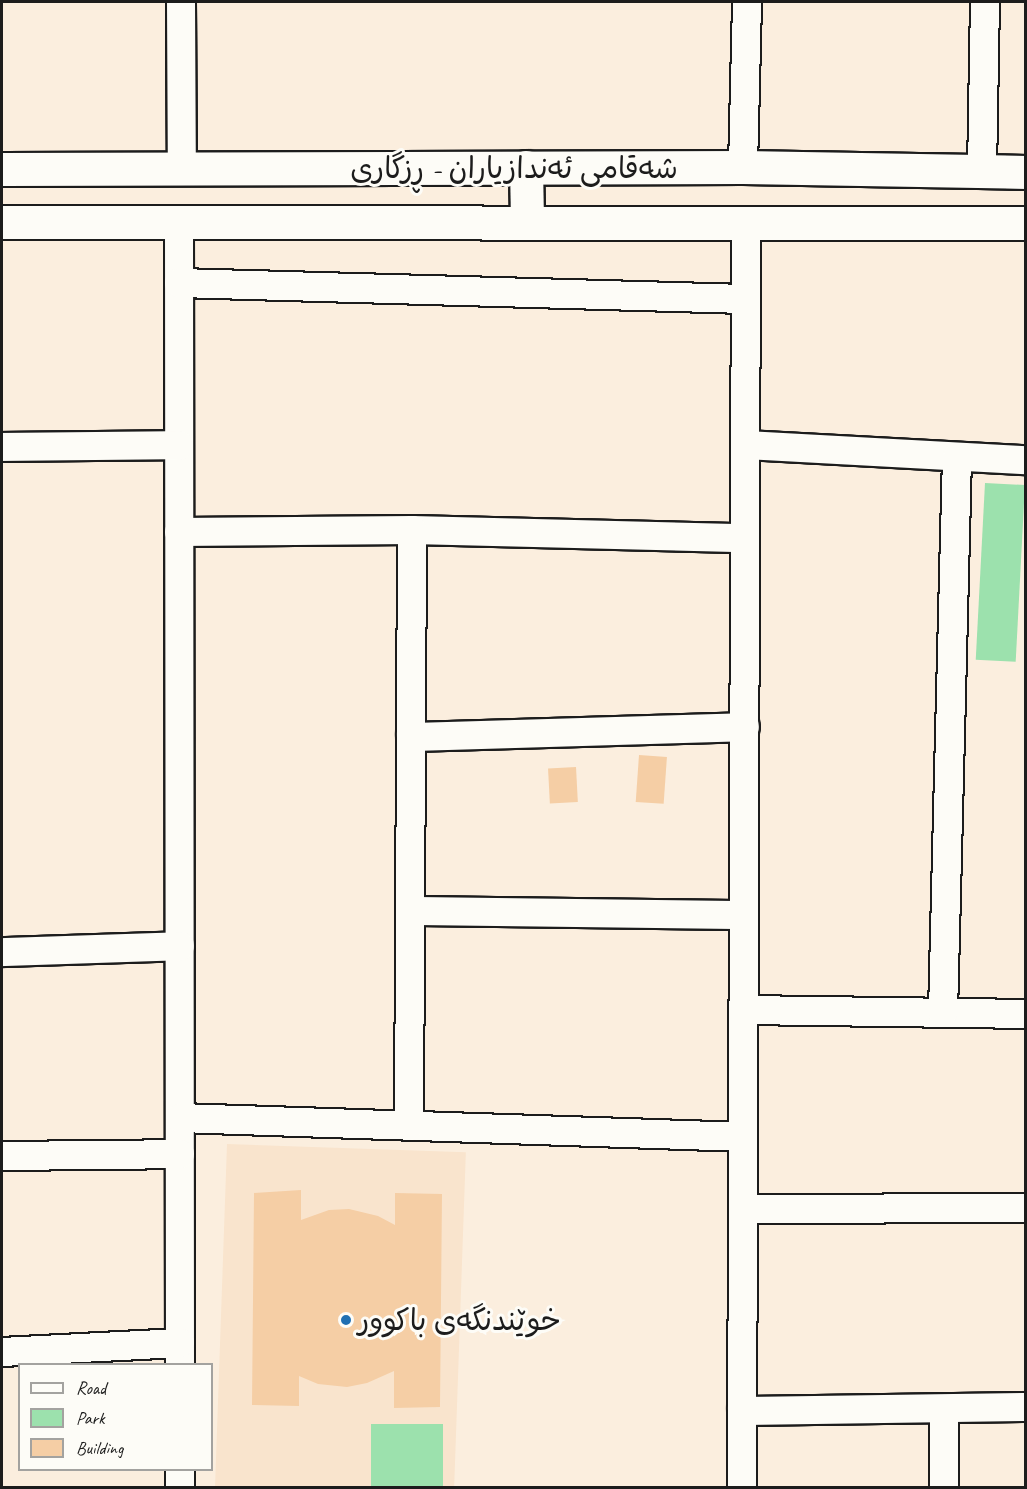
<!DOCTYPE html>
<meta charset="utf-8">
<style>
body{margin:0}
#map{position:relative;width:1027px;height:1489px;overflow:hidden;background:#fbeede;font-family:Caveat,"Playpen Sans Arabic",sans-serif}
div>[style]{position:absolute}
.built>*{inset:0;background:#f9e4cd;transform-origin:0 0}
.green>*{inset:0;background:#9ce1ad;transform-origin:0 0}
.building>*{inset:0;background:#f5cea5;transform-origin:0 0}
.roads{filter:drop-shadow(2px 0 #1c1c1c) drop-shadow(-2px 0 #1c1c1c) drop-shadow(0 2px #1c1c1c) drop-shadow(0 -2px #1c1c1c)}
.street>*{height:28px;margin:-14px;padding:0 14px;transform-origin:14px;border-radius:14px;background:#fdfcf7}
.secondary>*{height:33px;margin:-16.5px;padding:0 16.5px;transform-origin:16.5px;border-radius:16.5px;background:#fdfcf7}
.dots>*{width:16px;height:16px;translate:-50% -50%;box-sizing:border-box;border:3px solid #fdfcf7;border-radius:50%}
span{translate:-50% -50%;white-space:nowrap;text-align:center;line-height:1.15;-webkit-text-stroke:6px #fdfcf7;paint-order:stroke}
.street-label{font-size:30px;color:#1c1c1c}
.poi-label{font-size:30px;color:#1c1c1c}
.left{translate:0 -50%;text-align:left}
.frame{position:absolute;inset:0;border:3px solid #1c1c1c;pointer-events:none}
.legend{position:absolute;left:18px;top:1363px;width:195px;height:108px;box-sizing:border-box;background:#fdfcf7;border:2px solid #a3a29f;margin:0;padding:8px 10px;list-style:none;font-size:18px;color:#1c1c1c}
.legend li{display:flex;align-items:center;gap:12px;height:30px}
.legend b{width:30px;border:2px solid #a3a29f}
</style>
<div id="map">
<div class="built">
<i style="left:227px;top:1144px;width:239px;height:343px;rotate:2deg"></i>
</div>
<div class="green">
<i style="left:985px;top:483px;width:40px;height:177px;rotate:3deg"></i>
<i style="left:371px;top:1424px;width:72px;height:63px"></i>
</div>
<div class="building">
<i style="left:639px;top:755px;width:28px;height:47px;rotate:4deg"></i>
<i style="left:576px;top:767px;width:35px;height:28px;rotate:87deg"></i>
<i style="clip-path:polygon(301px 1190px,301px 1220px,329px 1210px,349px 1209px,378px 1216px,395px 1225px,395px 1193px,442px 1194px,440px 1407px,394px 1408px,394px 1371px,367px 1383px,347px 1387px,318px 1384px,299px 1376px,299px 1406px,252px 1405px,254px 1193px)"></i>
</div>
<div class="roads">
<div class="street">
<i style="left:181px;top:2px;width:166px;rotate:89.7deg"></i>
<i style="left:743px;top:167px;width:165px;rotate:-88.6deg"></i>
<i style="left:982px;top:172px;width:170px;rotate:-89deg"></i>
<i style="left:179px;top:222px;width:1142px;rotate:89.95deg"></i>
<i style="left:179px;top:283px;width:567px;rotate:1.62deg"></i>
<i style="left:746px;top:445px;width:280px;rotate:3.1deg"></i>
<i style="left:2px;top:447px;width:177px;rotate:-0.6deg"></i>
<i style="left:179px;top:532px;width:233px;rotate:-0.5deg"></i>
<i style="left:412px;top:530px;width:333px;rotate:1.4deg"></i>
<i style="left:411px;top:737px;width:334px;rotate:-1.7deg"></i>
<i style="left:411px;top:911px;width:330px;rotate:0.7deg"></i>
<i style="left:2px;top:952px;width:178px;rotate:-1.9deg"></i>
<i style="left:744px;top:1010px;width:282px;rotate:0.8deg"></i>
<i style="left:943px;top:1013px;width:556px;rotate:-88.56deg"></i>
<i style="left:180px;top:1118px;width:563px;rotate:1.93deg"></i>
<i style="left:409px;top:1126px;width:596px;rotate:-89.71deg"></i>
<i style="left:2px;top:1156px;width:178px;rotate:-0.6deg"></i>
<i style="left:743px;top:1209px;width:283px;rotate:-0.2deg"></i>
<i style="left:2px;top:1352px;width:178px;rotate:-2.9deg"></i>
<i style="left:742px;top:1411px;width:284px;rotate:-0.8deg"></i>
<i style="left:180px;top:1470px;width:18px;rotate:90deg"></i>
<i style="left:742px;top:1488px;width:1267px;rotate:-89.82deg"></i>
<i style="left:944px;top:1488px;width:79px;rotate:-90deg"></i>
</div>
<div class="secondary">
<i style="left:526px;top:167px;width:54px;rotate:88.9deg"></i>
<i style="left:2px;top:169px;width:741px;rotate:-0.15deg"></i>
<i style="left:743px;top:167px;width:283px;rotate:1deg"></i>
<i style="left:2px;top:222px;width:1024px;rotate:0.06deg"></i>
</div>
</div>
<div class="dots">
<i style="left:346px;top:1320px;background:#1f6fb2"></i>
</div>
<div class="street-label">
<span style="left:514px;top:168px">شەقامی ئەندازیاران - ڕزگاری</span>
</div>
<div class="poi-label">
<span class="left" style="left:358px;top:1320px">خوێندنگەی باکوور</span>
</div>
<div class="frame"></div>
<ul class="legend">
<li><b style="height:8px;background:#fdfcf7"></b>Road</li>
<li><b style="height:16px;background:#9ce1ad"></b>Park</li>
<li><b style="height:16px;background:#f5cea5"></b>Building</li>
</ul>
</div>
